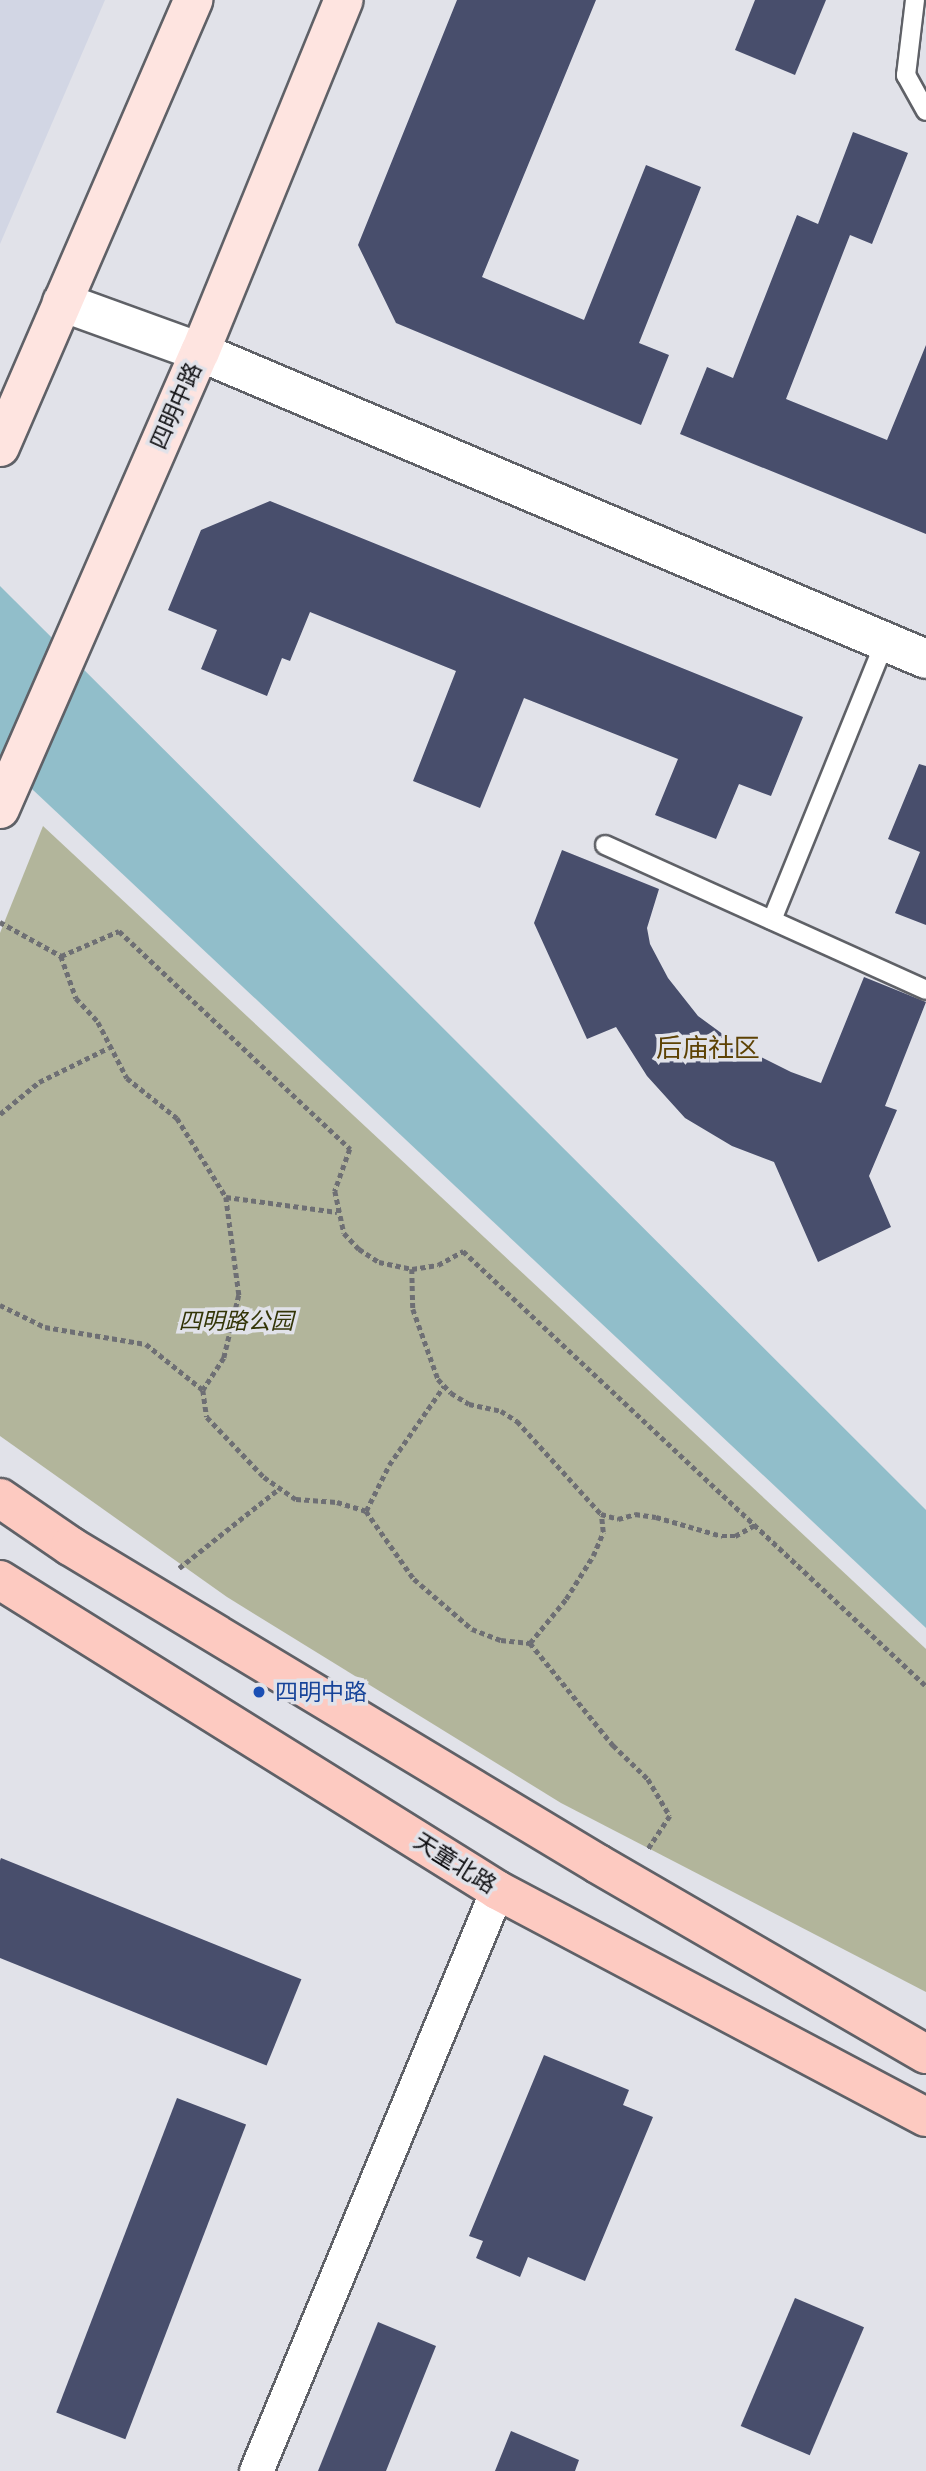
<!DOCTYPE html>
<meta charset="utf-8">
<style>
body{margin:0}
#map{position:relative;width:926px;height:2471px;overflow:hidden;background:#e1e2e9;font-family:Bitter,"Noto Sans SC",serif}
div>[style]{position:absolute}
.built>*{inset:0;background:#d2d6e4}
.green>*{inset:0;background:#b2b59b}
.water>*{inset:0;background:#91beca}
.building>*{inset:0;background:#484e6c;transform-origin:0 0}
.path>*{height:4.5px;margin-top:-2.25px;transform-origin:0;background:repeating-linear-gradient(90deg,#6e6f74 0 5px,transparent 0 8.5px)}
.roads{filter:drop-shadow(2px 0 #5f6167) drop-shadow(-2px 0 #5f6167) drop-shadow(0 2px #5f6167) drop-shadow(0 -2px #5f6167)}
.service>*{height:18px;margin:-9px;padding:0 9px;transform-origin:9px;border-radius:9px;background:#fff}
.minor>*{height:33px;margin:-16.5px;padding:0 16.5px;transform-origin:16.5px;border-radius:16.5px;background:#fff}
.tertiary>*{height:38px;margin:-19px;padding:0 19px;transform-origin:19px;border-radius:19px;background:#fff}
.secondary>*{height:38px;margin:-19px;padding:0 19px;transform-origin:19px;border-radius:19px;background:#fee4e0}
.primary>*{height:38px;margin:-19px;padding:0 19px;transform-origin:19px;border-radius:19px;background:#fdcac1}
.dots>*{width:19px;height:19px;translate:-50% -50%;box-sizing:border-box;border:4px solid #e1e2e9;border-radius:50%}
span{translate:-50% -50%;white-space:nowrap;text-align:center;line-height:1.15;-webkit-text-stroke:7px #e1e2e9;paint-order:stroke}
.street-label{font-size:23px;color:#0e0e11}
.park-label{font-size:23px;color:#333507;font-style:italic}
.transit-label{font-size:23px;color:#164399}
.left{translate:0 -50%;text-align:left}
.quarter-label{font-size:26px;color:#5d4204}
</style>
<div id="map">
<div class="built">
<i style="clip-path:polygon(0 0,105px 0,0 244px)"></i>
</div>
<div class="green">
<i style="clip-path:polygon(43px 826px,926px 1649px,926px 1992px,561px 1803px,227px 1597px,0 1436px,0 933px)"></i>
</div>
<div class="water">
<i style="clip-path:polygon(0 586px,926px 1510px,926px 1628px,0 759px)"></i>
</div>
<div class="building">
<i style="clip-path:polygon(457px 0,596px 0,482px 277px,584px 320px,646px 165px,701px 187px,639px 343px,669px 355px,641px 425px,396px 323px,358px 245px)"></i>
<i style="clip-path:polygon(755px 0,826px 0,795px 75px,735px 50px)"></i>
<i style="clip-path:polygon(853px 132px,908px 153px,872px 244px,850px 235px,786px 399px,887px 440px,926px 345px,926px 534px,680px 434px,707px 367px,733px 378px,797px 215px,818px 224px)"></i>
<i style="clip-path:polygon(270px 501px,803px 717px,771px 796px,739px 784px,716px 839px,655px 815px,678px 759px,524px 698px,480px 808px,413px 781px,456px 671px,310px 612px,290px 661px,282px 658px,267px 696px,201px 669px,217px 630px,168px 610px,201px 530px)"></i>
<i style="clip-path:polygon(919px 764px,926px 766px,926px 925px,895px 913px,920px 852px,888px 839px)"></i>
<i style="clip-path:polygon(562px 850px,659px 889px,647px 928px,650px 944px,668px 978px,698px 1016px,739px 1046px,791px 1072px,821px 1083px,864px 977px,926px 1002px,885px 1106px,897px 1110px,869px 1176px,891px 1227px,818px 1262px,774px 1162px,732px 1146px,685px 1118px,647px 1076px,616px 1027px,587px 1039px,534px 923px)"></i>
<i style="left:1px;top:1858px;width:324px;height:93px;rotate:22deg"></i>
<i style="clip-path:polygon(544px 2055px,629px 2090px,623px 2105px,653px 2117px,585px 2281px,528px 2257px,520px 2277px,476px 2258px,483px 2241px,469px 2236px)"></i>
<i style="left:177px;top:2098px;width:74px;height:337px;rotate:21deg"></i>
<i style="left:795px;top:2298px;width:75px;height:139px;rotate:23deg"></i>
<i style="clip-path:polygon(378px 2322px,436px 2346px,386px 2471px,318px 2471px)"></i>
<i style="clip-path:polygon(511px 2431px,579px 2460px,575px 2471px,495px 2471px)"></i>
</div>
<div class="path">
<i style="left:0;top:922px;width:70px;rotate:29.1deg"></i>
<i style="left:61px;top:956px;width:63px;rotate:-23.3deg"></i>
<i style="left:119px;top:931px;width:318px;rotate:43.3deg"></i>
<i style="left:350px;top:1149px;width:45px;rotate:109.7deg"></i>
<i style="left:335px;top:1191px;width:43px;rotate:77.9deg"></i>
<i style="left:344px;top:1233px;width:22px;rotate:47deg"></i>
<i style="left:359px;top:1249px;width:24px;rotate:33deg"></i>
<i style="left:379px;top:1262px;width:34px;rotate:12deg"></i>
<i style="left:412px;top:1269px;width:26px;rotate:-9deg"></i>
<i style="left:438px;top:1265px;width:29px;rotate:-29deg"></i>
<i style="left:463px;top:1251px;width:635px;rotate:43.21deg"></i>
<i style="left:61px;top:956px;width:45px;rotate:70.3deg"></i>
<i style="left:76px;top:998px;width:33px;rotate:47deg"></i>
<i style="left:98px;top:1022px;width:63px;rotate:62.6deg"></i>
<i style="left:127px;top:1078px;width:64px;rotate:38.7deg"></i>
<i style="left:177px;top:1118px;width:93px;rotate:58.2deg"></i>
<i style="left:226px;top:1197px;width:112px;rotate:7.7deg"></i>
<i style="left:0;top:1114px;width:50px;rotate:-39.4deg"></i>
<i style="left:39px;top:1082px;width:77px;rotate:-26.2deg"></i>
<i style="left:226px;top:1197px;width:99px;rotate:82.4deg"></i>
<i style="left:239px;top:1295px;width:65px;rotate:103.4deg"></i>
<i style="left:224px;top:1358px;width:38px;rotate:123deg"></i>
<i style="left:203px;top:1390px;width:27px;rotate:82deg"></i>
<i style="left:207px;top:1417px;width:83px;rotate:46.5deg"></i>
<i style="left:264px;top:1477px;width:39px;rotate:35deg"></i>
<i style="left:296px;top:1499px;width:41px;rotate:4.2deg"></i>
<i style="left:337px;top:1502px;width:30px;rotate:17deg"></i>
<i style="left:366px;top:1511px;width:83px;rotate:54.8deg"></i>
<i style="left:414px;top:1579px;width:77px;rotate:40.8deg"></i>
<i style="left:472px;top:1629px;width:31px;rotate:21deg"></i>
<i style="left:501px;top:1640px;width:29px;rotate:6deg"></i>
<i style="left:530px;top:1643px;width:132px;rotate:50.9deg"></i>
<i style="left:613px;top:1745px;width:49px;rotate:44.2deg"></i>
<i style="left:648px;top:1779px;width:43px;rotate:59.3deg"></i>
<i style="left:670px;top:1816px;width:42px;rotate:123.3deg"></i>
<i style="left:412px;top:1269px;width:40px;rotate:88.6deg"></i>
<i style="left:413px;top:1309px;width:74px;rotate:70.3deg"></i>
<i style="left:438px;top:1379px;width:19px;rotate:47deg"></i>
<i style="left:451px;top:1393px;width:21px;rotate:31deg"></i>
<i style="left:469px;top:1404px;width:33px;rotate:12deg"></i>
<i style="left:501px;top:1411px;width:19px;rotate:32deg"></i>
<i style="left:517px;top:1421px;width:125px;rotate:47.9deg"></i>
<i style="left:601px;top:1514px;width:18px;rotate:16deg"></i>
<i style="left:618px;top:1519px;width:18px;rotate:-16deg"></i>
<i style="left:635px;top:1514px;width:21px;rotate:8deg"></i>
<i style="left:656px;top:1517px;width:69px;rotate:16.1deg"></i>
<i style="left:722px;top:1536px;width:13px"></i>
<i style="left:735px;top:1536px;width:23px;rotate:-29deg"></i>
<i style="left:0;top:1305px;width:50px;rotate:26.1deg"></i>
<i style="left:45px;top:1327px;width:102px;rotate:9.6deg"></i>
<i style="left:146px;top:1344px;width:73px;rotate:38.9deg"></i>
<i style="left:366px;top:1511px;width:51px;rotate:-63.4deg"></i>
<i style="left:389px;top:1465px;width:96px;rotate:-55.2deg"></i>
<i style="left:179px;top:1568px;width:129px;rotate:-38.4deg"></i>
<i style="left:530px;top:1643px;width:57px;rotate:-50.7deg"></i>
<i style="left:566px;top:1599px;width:51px;rotate:-57.9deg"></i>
<i style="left:593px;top:1556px;width:26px;rotate:-67deg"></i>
<i style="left:603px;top:1532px;width:18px;rotate:-96deg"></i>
</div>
<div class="roads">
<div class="service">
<i style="left:915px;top:0;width:76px;rotate:96.8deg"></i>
<i style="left:906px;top:75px;width:41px;rotate:60.9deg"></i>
<i style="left:605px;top:845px;width:352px;rotate:24.3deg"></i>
<i style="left:772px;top:920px;width:300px;rotate:-67.9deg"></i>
</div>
<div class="minor">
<i style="left:256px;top:2471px;width:629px;rotate:-67.47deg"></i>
</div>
<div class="tertiary">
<i style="left:62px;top:302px;width:147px;rotate:19.9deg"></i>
<i style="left:200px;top:352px;width:788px;rotate:22.92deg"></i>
</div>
<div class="secondary">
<i style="left:0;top:447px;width:487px;rotate:-66.6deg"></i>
<i style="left:0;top:809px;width:499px;rotate:-66.4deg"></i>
<i style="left:200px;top:352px;width:380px;rotate:-67.8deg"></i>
</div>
<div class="primary">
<i style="left:0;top:1498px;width:85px;rotate:34.4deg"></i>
<i style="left:70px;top:1546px;width:616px;rotate:31.06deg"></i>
<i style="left:598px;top:1864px;width:379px;rotate:30.1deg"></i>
<i style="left:0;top:1580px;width:586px;rotate:31.95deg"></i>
<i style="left:497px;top:1890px;width:485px;rotate:27.9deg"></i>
</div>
</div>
<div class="dots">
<i style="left:259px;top:1692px;background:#1a4fb4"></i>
</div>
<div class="street-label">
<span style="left:176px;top:406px;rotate:-66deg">四明中路</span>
<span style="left:455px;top:1863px;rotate:32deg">天童北路</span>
</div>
<div class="park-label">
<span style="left:236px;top:1321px">四明路公园</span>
</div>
<div class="transit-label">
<span class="left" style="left:275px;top:1692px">四明中路</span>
</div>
<div class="quarter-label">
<span style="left:708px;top:1049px">后庙社区</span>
</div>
</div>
